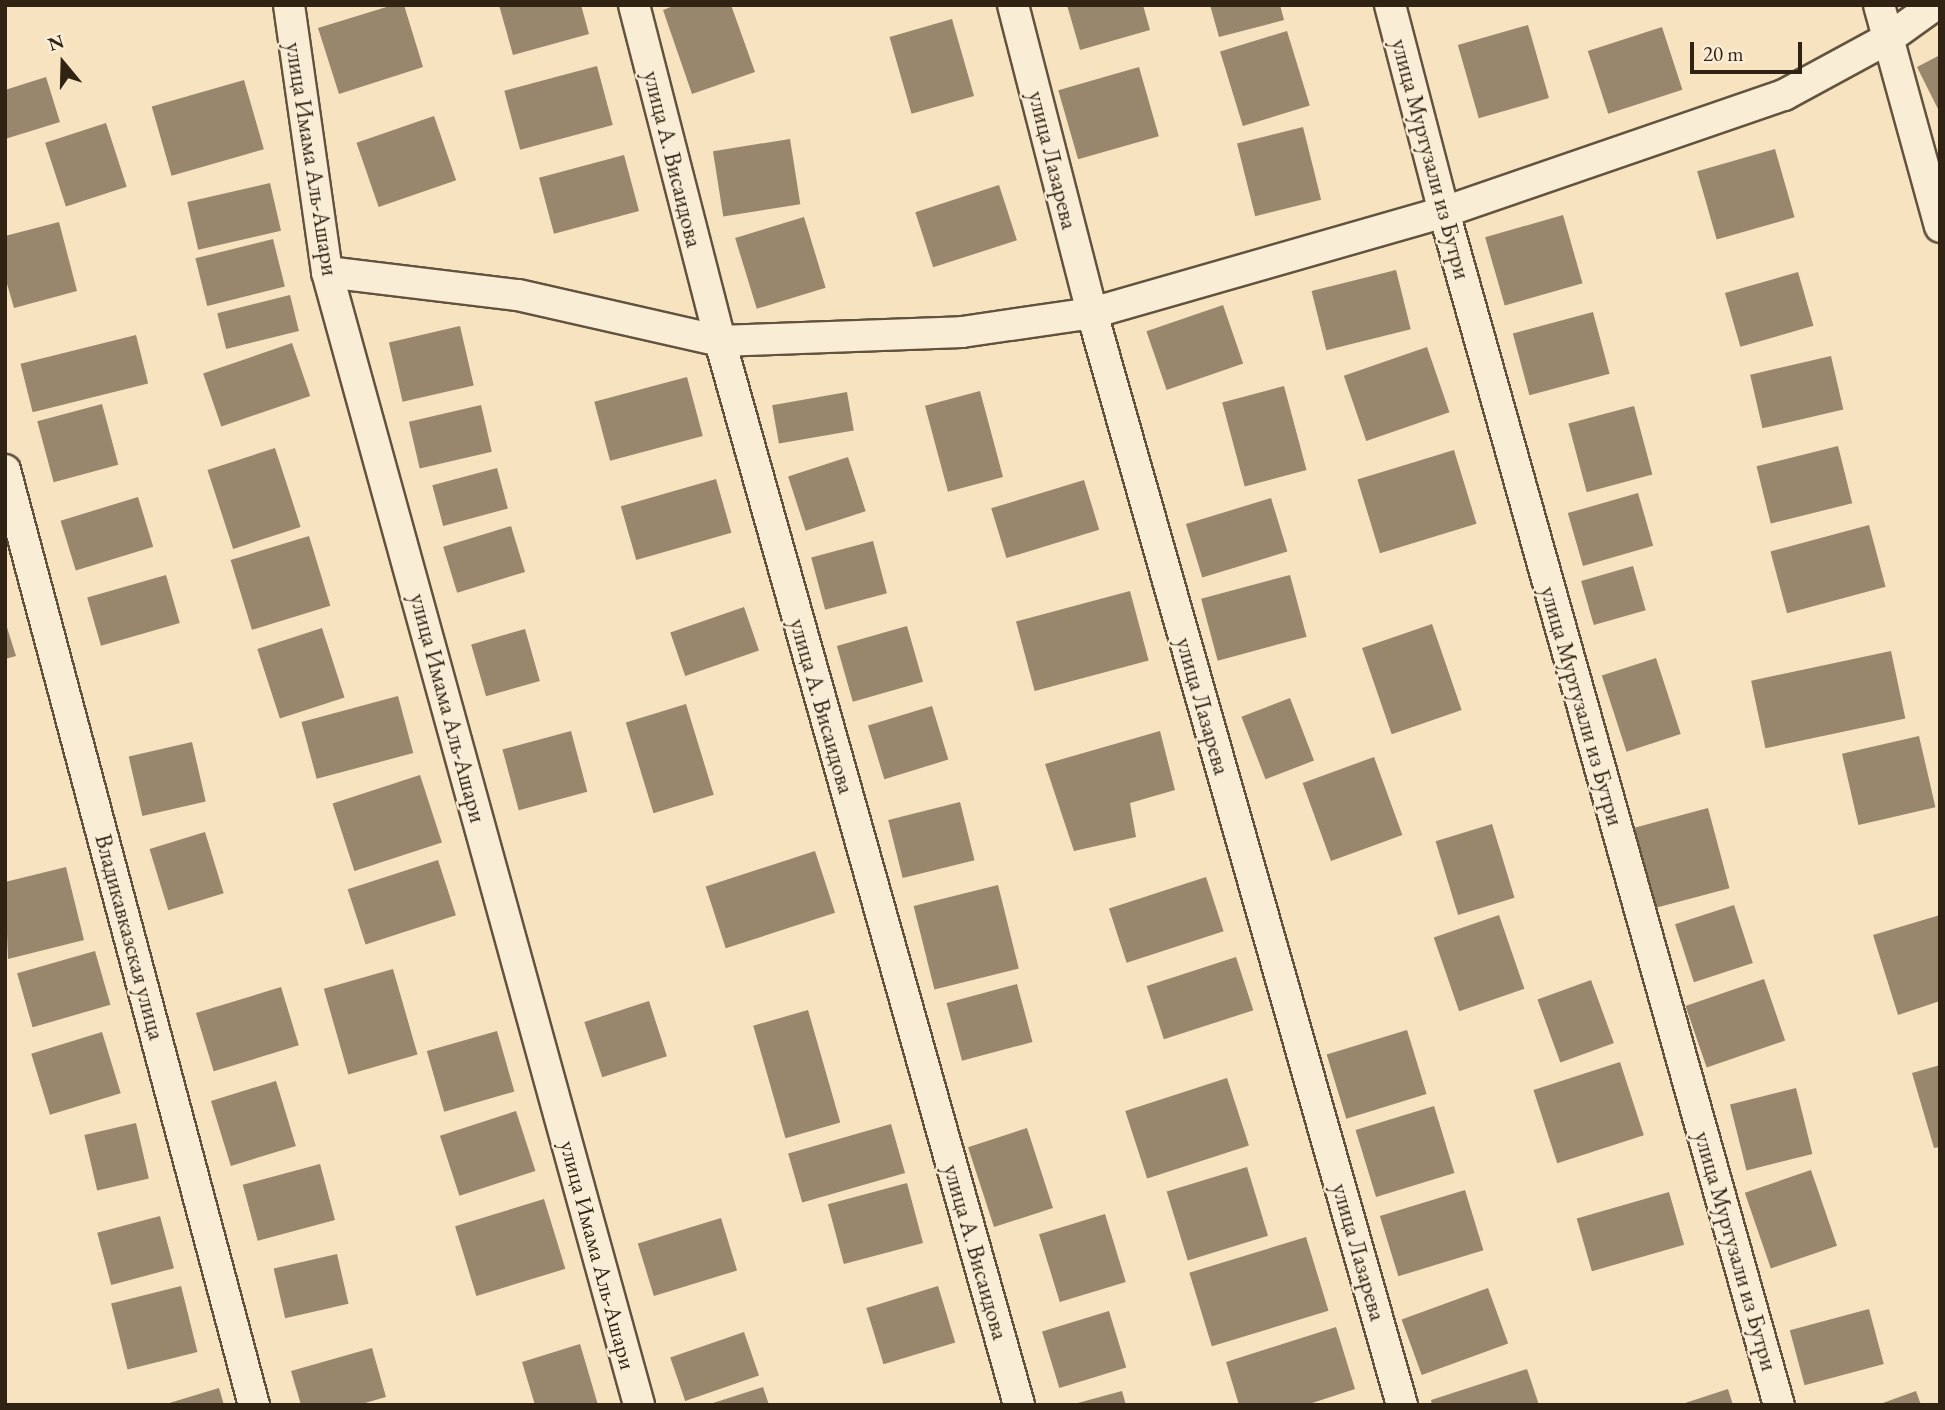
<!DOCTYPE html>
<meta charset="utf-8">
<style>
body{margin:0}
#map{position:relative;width:1945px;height:1410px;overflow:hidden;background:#f8e3c0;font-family:"EB Garamond",serif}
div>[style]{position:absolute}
.building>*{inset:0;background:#98876d;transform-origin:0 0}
.roads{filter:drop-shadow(2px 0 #62533f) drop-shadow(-2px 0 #62533f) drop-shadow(0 2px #62533f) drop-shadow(0 -2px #62533f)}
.minor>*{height:30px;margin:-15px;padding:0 15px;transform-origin:15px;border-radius:15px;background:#faedd6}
span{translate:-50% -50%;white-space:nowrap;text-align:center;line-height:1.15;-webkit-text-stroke:5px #faedd6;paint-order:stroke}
.street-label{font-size:23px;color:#302314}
.frame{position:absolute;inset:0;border:7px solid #302314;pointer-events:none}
.north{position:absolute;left:28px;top:28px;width:70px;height:70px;-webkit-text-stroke:5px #faedd6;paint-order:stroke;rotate:341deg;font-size:19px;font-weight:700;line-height:28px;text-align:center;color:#302314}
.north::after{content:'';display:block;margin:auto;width:24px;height:32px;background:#302314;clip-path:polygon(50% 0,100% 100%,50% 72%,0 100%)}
.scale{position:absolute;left:1690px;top:42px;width:112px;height:32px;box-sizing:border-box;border:4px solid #302314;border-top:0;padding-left:9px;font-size:21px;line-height:24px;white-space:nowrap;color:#302314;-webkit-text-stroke:5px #faedd6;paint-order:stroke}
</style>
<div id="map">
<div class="building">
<i style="clip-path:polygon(393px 5px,404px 5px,423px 67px,339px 94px,318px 28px)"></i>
<i style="clip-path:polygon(499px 5px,581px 5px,589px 34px,513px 55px)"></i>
<i style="clip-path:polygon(676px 5px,731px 5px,755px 72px,692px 94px,663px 10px)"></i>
<i style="clip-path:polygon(1067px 5px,1143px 5px,1150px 30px,1080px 50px)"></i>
<i style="clip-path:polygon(1210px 5px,1280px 5px,1284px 20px,1219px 37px)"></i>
<i style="left:952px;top:19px;width:80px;height:65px;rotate:74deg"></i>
<i style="left:1528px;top:25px;width:76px;height:73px;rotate:74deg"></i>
<i style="left:1662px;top:27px;width:66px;height:78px;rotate:72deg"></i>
<i style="left:1287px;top:31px;width:78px;height:70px;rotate:73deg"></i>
<i style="clip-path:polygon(1940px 55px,1940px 113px,1917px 67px)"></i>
<i style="left:597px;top:66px;width:61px;height:96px;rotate:75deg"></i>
<i style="left:1139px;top:67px;width:72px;height:84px;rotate:74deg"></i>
<i style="clip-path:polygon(46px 77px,60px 122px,5px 139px,5px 90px)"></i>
<i style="left:244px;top:80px;width:72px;height:96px;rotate:74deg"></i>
<i style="left:434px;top:116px;width:68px;height:82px;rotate:71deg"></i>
<i style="left:106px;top:123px;width:67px;height:64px;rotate:72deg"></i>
<i style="left:1303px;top:127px;width:75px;height:68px;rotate:76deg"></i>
<i style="left:790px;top:139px;width:66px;height:78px;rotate:81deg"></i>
<i style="left:1775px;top:149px;width:71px;height:81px;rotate:74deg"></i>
<i style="left:624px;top:155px;width:58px;height:88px;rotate:75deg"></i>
<i style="left:270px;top:183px;width:49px;height:85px;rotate:77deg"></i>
<i style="left:999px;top:185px;width:58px;height:88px;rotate:72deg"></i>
<i style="left:1563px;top:215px;width:71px;height:81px;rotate:74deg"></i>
<i style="left:804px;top:217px;width:74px;height:72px;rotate:73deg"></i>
<i style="clip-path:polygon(59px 222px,77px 291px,14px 308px,5px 277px,5px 236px)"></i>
<i style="left:273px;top:239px;width:49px;height:80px;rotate:76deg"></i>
<i style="left:1396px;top:270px;width:61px;height:87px;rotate:76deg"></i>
<i style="left:1798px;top:272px;width:56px;height:76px;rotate:74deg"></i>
<i style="left:290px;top:295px;width:37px;height:75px;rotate:76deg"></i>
<i style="left:1223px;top:305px;width:62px;height:81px;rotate:71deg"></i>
<i style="left:1593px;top:312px;width:64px;height:83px;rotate:75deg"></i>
<i style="left:460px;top:326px;width:61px;height:73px;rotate:77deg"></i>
<i style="left:136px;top:335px;width:50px;height:119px;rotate:76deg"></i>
<i style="left:292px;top:343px;width:56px;height:94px;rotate:71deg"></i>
<i style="left:1427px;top:347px;width:69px;height:88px;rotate:71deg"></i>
<i style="left:1831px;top:356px;width:55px;height:83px;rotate:77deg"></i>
<i style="left:687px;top:377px;width:61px;height:96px;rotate:75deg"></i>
<i style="left:1284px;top:386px;width:87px;height:64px;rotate:75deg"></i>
<i style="left:980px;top:391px;width:89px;height:57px;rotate:75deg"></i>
<i style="left:847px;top:392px;width:39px;height:76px;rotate:80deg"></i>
<i style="left:102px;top:404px;width:63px;height:67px;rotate:75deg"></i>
<i style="left:481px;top:405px;width:48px;height:74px;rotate:77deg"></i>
<i style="left:1634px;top:406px;width:71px;height:68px;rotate:75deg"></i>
<i style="left:1838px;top:446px;width:59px;height:84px;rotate:76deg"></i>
<i style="left:275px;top:448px;width:83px;height:71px;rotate:72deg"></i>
<i style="left:1454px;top:450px;width:77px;height:101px;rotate:73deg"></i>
<i style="left:848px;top:457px;width:57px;height:63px;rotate:72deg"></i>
<i style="left:497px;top:468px;width:42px;height:67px;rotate:75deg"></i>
<i style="left:716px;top:479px;width:56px;height:99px;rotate:74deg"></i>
<i style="left:1084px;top:480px;width:52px;height:97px;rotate:73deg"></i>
<i style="left:1638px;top:493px;width:55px;height:73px;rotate:74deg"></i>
<i style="left:138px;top:497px;width:52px;height:81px;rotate:73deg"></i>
<i style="left:1271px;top:498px;width:56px;height:89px;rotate:73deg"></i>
<i style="left:1869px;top:525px;width:64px;height:102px;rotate:75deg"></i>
<i style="left:511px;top:526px;width:48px;height:71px;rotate:73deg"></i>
<i style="left:309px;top:536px;width:73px;height:82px;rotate:73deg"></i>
<i style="left:873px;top:541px;width:54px;height:64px;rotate:75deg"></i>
<i style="left:1633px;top:566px;width:46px;height:54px;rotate:74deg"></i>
<i style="left:166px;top:575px;width:50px;height:82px;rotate:74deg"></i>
<i style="left:1290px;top:575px;width:64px;height:92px;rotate:75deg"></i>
<i style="left:1130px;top:591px;width:72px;height:118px;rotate:75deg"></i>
<i style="left:744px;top:607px;width:46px;height:78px;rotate:71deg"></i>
<i style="clip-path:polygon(5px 621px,16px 656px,5px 659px)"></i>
<i style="left:1432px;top:624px;width:91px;height:74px;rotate:71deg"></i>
<i style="left:907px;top:626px;width:58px;height:73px;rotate:74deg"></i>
<i style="left:322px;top:628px;width:73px;height:68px;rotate:72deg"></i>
<i style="left:525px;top:629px;width:54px;height:56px;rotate:74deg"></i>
<i style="left:1891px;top:651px;width:69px;height:143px;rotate:78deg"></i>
<i style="left:1656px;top:658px;width:80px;height:57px;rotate:72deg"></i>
<i style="left:398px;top:696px;width:59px;height:100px;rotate:75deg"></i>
<i style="left:1290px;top:698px;width:67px;height:52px;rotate:69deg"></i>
<i style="left:686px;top:704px;width:95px;height:63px;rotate:73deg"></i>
<i style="left:932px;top:706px;width:56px;height:67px;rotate:73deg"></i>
<i style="left:571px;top:731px;width:63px;height:71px;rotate:75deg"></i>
<i style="clip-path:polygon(1160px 731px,1175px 790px,1130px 803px,1136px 837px,1074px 851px,1045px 764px)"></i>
<i style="left:1919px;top:736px;width:73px;height:79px;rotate:77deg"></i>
<i style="left:192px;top:742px;width:61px;height:65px;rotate:77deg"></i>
<i style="left:1374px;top:757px;width:83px;height:76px;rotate:70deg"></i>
<i style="left:420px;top:775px;width:71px;height:92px;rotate:72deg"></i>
<i style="left:960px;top:802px;width:60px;height:74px;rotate:76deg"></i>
<i style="left:1708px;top:808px;width:83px;height:79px;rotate:75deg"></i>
<i style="left:1492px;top:824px;width:77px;height:59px;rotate:73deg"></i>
<i style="left:205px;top:832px;width:64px;height:58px;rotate:73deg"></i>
<i style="left:815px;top:851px;width:65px;height:115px;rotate:72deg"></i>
<i style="left:438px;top:860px;width:58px;height:95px;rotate:72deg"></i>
<i style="clip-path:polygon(66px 867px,84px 940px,8px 959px,5px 882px)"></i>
<i style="left:1206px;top:877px;width:57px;height:102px;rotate:72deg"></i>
<i style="left:998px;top:885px;width:86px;height:87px;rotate:76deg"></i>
<i style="left:1734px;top:905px;width:61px;height:62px;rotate:72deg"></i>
<i style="left:1499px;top:915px;width:78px;height:69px;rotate:71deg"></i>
<i style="clip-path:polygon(1940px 915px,1940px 1001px,1898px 1015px,1873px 935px)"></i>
<i style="left:95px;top:951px;width:56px;height:81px;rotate:74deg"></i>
<i style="left:1236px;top:957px;width:56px;height:94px;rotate:72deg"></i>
<i style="left:393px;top:969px;width:89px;height:72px;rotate:74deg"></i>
<i style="left:1764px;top:979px;width:65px;height:83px;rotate:71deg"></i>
<i style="left:1591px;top:980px;width:67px;height:57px;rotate:70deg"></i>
<i style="left:1017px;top:984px;width:60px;height:73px;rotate:75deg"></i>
<i style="left:281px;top:987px;width:61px;height:89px;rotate:73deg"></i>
<i style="left:649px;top:1001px;width:58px;height:68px;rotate:72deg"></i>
<i style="left:808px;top:1010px;width:117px;height:57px;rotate:74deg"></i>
<i style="left:1407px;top:1030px;width:67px;height:84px;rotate:73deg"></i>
<i style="left:497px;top:1031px;width:63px;height:73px;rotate:74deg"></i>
<i style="left:102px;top:1032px;width:64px;height:74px;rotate:73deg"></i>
<i style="left:1620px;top:1062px;width:77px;height:91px;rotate:72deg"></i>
<i style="clip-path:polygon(1940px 1065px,1940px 1147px,1934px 1148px,1912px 1073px)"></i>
<i style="left:1227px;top:1078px;width:71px;height:107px;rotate:72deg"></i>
<i style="left:276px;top:1081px;width:68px;height:68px;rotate:73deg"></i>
<i style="left:1796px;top:1088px;width:68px;height:68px;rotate:76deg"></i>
<i style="left:1434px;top:1106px;width:70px;height:82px;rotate:73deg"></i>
<i style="left:516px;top:1111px;width:63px;height:80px;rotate:72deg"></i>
<i style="left:136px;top:1123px;width:57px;height:53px;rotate:77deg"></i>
<i style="left:891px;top:1124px;width:51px;height:107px;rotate:74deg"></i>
<i style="left:1027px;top:1128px;width:84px;height:62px;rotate:72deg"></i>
<i style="left:320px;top:1164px;width:58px;height:80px;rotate:75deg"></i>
<i style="left:1247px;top:1167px;width:72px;height:84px;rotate:73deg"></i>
<i style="left:1811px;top:1170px;width:80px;height:70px;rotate:71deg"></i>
<i style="left:907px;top:1183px;width:62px;height:82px;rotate:75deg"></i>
<i style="left:1465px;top:1190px;width:63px;height:89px;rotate:73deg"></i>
<i style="left:1669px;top:1192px;width:55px;height:96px;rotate:74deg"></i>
<i style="left:544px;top:1199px;width:73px;height:93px;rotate:73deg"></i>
<i style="left:1105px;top:1214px;width:71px;height:69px;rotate:73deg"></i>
<i style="left:160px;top:1216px;width:54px;height:65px;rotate:75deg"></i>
<i style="left:721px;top:1218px;width:55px;height:87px;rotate:73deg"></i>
<i style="left:1306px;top:1237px;width:77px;height:122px;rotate:73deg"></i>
<i style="left:337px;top:1254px;width:51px;height:65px;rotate:77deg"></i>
<i style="left:181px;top:1286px;width:68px;height:72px;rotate:76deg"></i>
<i style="left:938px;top:1286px;width:59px;height:75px;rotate:73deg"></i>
<i style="left:1488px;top:1288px;width:59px;height:92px;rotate:70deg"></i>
<i style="left:1869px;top:1309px;width:57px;height:82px;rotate:75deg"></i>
<i style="left:1109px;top:1311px;width:59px;height:70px;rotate:73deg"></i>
<i style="clip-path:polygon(1336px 1327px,1355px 1389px,1306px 1405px,1239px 1405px,1226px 1362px)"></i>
<i style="left:744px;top:1332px;width:46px;height:78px;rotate:71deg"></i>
<i style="clip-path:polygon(580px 1344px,598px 1405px,535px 1405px,522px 1362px)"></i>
<i style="clip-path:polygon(372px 1348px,386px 1397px,358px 1405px,301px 1405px,291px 1371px)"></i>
<i style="clip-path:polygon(1527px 1369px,1539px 1405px,1432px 1405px,1431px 1400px)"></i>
<i style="clip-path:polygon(763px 1387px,769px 1405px,710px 1405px,710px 1404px)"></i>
<i style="clip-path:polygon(219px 1388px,224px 1405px,166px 1405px,166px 1404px)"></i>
<i style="clip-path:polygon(1728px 1389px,1733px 1405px,1682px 1405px,1682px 1404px)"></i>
<i style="clip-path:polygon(1122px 1391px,1126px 1405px,1075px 1405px,1074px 1404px)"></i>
<i style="clip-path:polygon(1916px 1391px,1921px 1405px,1880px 1405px,1880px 1404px)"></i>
</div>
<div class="roads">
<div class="minor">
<i style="left:289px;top:5px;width:270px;rotate:81.9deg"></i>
<i style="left:327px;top:272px;width:1175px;rotate:74.6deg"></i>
<i style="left:634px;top:5px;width:347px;rotate:75.6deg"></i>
<i style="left:720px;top:341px;width:1105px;rotate:74.3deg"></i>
<i style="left:1013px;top:5px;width:318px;rotate:75.6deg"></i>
<i style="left:1092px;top:313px;width:1135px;rotate:74.15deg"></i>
<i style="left:1390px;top:5px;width:214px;rotate:75.4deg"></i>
<i style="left:1444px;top:212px;width:1239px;rotate:74.32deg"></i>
<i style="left:1879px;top:5px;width:230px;rotate:74.6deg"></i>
<i style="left:327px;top:272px;width:192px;rotate:6.9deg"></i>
<i style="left:518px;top:295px;width:207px;rotate:12.8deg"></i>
<i style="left:720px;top:341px;width:242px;rotate:-2.1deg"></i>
<i style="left:962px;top:332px;width:131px;rotate:-8.3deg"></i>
<i style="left:1092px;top:313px;width:366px;rotate:-16deg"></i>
<i style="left:1444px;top:212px;width:360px;rotate:-19deg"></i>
<i style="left:1784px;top:95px;width:119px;rotate:-28.5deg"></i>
<i style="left:1889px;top:38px;width:57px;rotate:-35.7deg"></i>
<i style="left:5px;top:470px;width:968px;rotate:75.09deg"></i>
</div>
</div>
<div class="street-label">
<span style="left:312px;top:159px;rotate:81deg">улица Имама Аль-Ашари</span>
<span style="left:673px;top:159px;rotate:76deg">улица А. Висаидова</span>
<span style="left:1431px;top:159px;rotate:75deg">улица Муртузали из Бутри</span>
<span style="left:1053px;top:160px;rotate:76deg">улица Лазарева</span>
<span style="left:822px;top:706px;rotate:74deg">улица А. Висаидова</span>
<span style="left:1203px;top:706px;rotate:74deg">улица Лазарева</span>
<span style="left:1582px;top:706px;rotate:74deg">улица Муртузали из Бутри</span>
<span style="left:448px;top:708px;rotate:75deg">улица Имама Аль-Ашари</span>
<span style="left:130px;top:937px;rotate:75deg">Владикавказская улица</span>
<span style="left:1736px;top:1251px;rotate:74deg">улица Муртузали из Бутри</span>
<span style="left:976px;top:1252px;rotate:74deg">улица А. Висаидова</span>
<span style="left:1359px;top:1252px;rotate:74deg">улица Лазарева</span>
<span style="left:598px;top:1255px;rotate:75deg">улица Имама Аль-Ашари</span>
</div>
<div class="frame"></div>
<div class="north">N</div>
<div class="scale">20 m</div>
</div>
